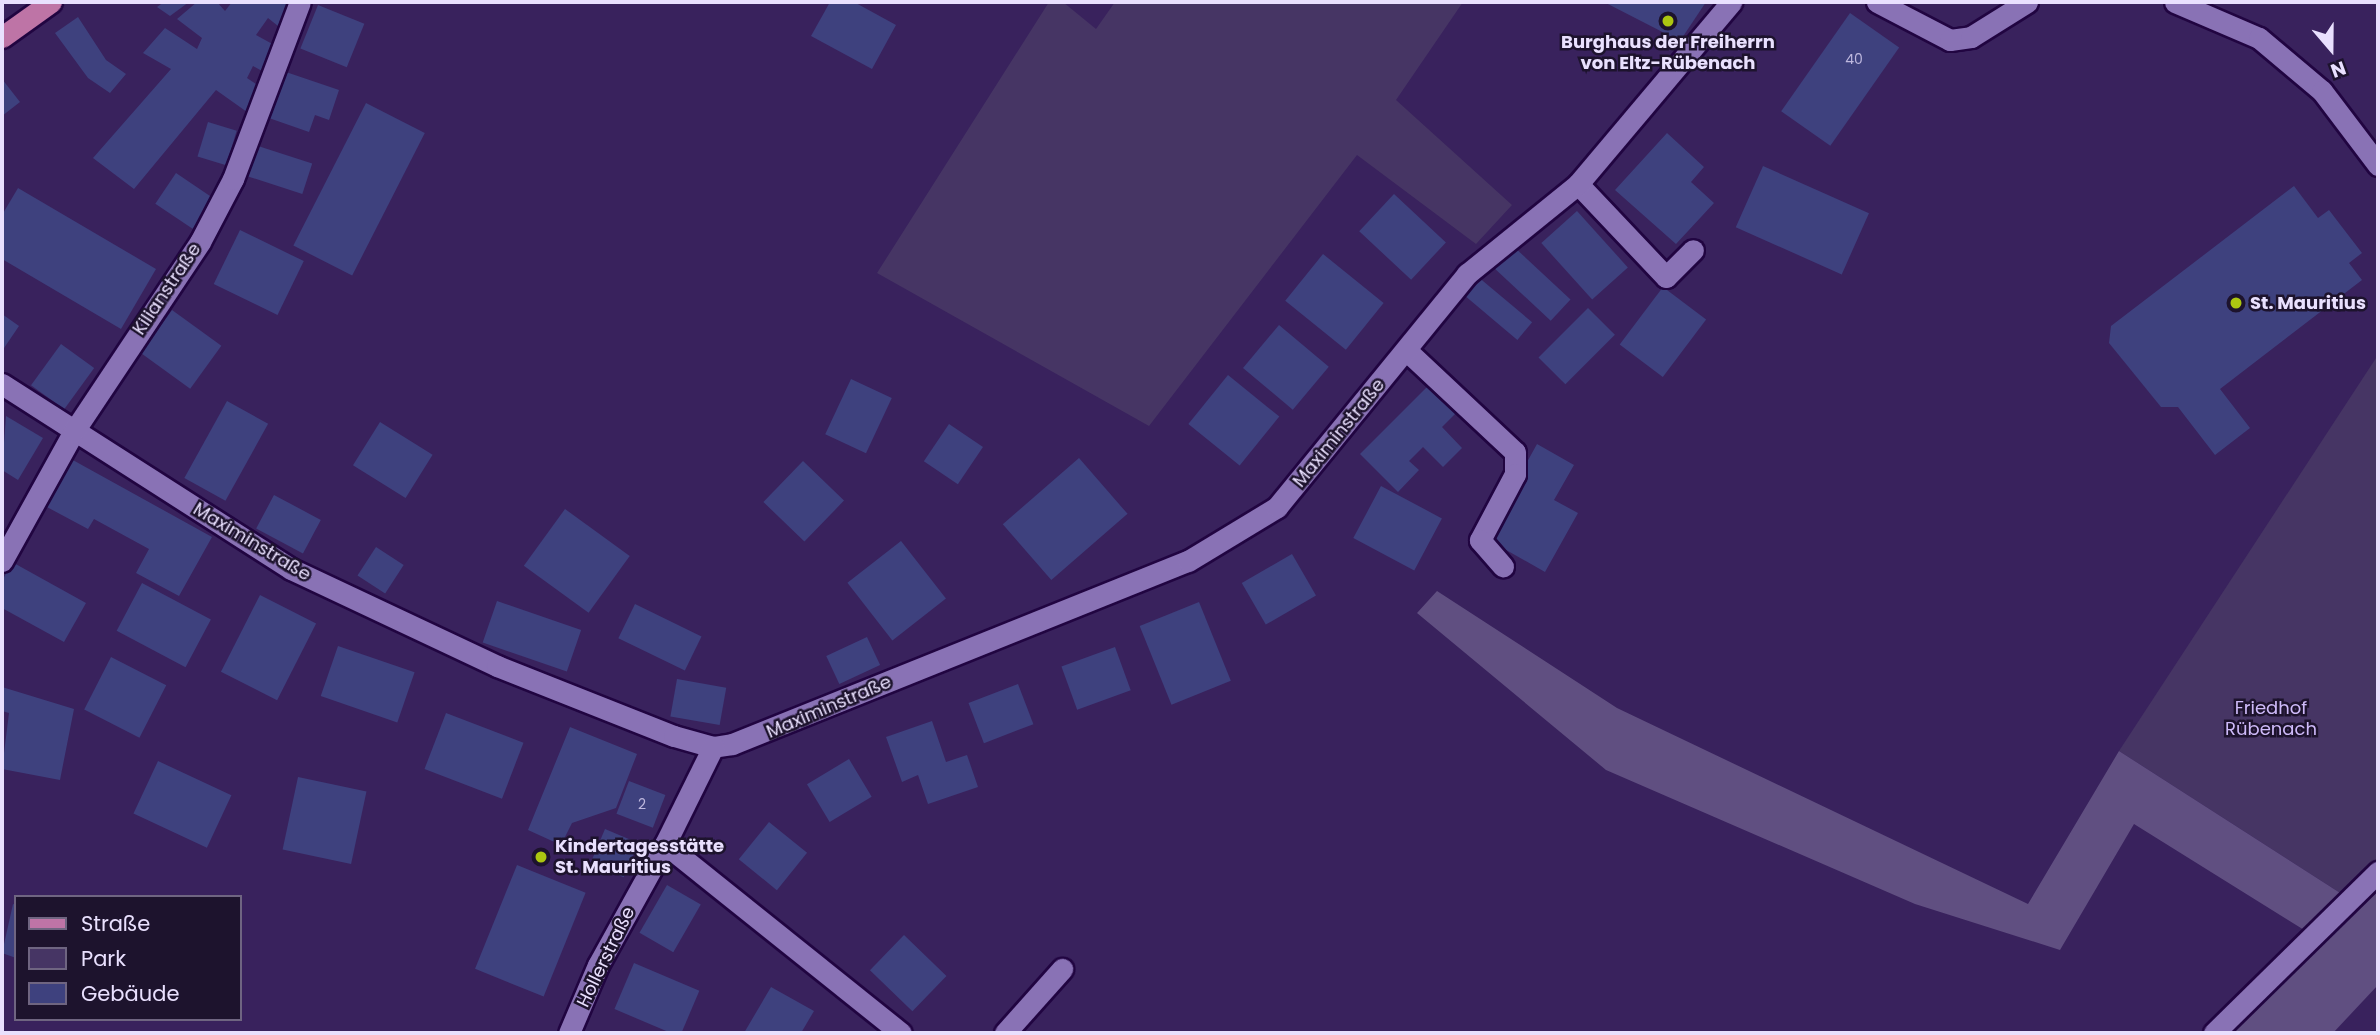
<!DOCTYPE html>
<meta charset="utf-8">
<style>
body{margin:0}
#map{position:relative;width:2380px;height:1035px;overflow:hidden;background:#39225d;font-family:Poppins,sans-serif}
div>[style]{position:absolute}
.green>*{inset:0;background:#463564}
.forest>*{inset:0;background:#604f81}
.building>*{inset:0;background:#3e417e;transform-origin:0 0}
.roads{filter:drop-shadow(2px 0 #210541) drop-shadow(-2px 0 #210541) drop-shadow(0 2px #210541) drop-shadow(0 -2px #210541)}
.minor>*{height:21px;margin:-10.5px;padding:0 10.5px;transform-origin:10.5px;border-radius:10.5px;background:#8972b5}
.major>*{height:21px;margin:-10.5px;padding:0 10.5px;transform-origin:10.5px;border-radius:10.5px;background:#be74a6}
.dots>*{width:19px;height:19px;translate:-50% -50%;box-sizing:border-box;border:4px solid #1d132d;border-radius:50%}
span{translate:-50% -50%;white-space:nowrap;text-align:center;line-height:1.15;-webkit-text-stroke:5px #1d132d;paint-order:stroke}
.number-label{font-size:14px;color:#beb8de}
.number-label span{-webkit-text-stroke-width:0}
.poi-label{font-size:18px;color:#e9e0fe;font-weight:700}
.left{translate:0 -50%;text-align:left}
.street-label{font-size:18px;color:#e9e0fe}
.park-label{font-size:18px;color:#cebaf9}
.frame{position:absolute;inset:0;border:4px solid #e9e0fe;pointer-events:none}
.legend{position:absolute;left:14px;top:895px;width:228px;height:126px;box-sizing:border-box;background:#1d132d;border:2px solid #6f6581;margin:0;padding:9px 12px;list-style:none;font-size:21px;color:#e9e0fe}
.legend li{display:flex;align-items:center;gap:14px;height:35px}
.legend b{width:35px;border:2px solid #6f6581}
.north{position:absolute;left:2296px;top:14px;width:70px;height:70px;-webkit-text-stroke:5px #1d132d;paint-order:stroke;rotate:160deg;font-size:19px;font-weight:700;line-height:28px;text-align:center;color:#e9e0fe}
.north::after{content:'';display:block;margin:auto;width:24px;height:32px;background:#e9e0fe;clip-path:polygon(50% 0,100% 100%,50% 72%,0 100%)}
</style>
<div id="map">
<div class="green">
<i style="clip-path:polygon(1049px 2px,1063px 2px,1096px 29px,1115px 2px,1463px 2px,1396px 100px,1512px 205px,1476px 244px,1357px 155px,1149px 426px,877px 273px)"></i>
<i style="clip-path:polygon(2378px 355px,2378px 863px,2348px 898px,2119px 751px)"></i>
</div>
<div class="forest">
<i style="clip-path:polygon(1437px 591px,1617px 708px,2028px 904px,2119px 751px,2348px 898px,2378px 863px,2378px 985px,2333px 1033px,2230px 1033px,2343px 905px,2309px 933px,2134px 824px,2060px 950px,1915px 904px,1606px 770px,1417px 613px)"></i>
</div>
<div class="building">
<i style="clip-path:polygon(164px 2px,189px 2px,170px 16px,157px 7px)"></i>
<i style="clip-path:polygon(197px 2px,217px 2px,225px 11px,232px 2px,294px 2px,283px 30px,268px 18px,256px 35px,276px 46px,262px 71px,253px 66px,247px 78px,259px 86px,247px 112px,216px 90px,134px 189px,93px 158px,171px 69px,143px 53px,165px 28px,197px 49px,202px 38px,177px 19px)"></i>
<i style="clip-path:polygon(830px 2px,854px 2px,896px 25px,872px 69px,811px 36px)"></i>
<i style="clip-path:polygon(1604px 2px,1706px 2px,1680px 41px)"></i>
<i style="left:318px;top:5px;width:50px;height:47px;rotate:22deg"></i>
<i style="left:1850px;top:13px;width:60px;height:120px;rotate:35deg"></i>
<i style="clip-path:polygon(78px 17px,106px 60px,126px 74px,110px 93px,88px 78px,55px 33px)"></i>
<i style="clip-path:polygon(283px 71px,339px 90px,329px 120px,315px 115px,309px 132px,266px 117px)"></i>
<i style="clip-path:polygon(2px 79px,20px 102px,2px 116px)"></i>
<i style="left:366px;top:103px;width:66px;height:160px;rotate:27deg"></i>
<i style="left:208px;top:122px;width:30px;height:36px;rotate:17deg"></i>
<i style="clip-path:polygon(1667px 133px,1704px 167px,1691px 182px,1714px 203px,1676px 244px,1615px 190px)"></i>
<i style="left:258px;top:146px;width:57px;height:32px;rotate:18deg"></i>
<i style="left:1763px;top:166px;width:116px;height:67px;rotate:24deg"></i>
<i style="left:176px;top:173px;width:45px;height:37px;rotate:34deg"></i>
<i style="clip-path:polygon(2294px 186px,2318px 218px,2329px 210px,2362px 253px,2349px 263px,2362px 280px,2220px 389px,2250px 428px,2215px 455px,2178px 407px,2161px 407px,2109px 343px,2111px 326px)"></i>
<i style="clip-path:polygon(18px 188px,156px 269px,121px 329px,2px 259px,2px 215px)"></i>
<i style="left:1394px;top:194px;width:71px;height:51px;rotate:43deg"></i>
<i style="left:1577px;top:211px;width:76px;height:48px;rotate:48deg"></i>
<i style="left:240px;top:230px;width:71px;height:60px;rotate:26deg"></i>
<i style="left:1512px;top:245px;width:80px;height:29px;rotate:43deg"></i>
<i style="left:1323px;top:254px;width:78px;height:60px;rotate:39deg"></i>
<i style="left:1477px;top:276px;width:72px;height:23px;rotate:40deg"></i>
<i style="left:1663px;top:287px;width:54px;height:72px;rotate:37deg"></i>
<i style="left:1588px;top:308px;width:38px;height:70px;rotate:45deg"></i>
<i style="left:172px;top:310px;width:61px;height:53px;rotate:36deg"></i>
<i style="clip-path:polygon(2px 314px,19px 326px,2px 351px)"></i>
<i style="left:1279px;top:325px;width:65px;height:56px;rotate:40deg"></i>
<i style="left:61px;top:344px;width:41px;height:51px;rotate:36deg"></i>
<i style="left:1228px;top:375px;width:66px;height:63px;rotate:39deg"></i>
<i style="left:851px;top:379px;width:45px;height:61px;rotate:25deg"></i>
<i style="clip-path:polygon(1429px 385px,1456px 413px,1442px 427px,1462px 448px,1443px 467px,1423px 447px,1409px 461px,1419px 470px,1398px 492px,1360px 454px)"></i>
<i style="left:227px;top:401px;width:47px;height:88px;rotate:29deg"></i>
<i style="clip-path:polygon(6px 416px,43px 438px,18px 480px,2px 470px)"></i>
<i style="left:380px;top:422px;width:62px;height:51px;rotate:32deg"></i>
<i style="left:949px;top:424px;width:41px;height:45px;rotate:34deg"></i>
<i style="clip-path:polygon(1537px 444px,1574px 465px,1554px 500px,1578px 513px,1545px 572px,1485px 538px)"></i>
<i style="left:1079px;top:458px;width:74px;height:101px;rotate:49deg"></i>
<i style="clip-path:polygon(71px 459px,212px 537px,179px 596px,136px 573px,149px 549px,94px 519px,88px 529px,45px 506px)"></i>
<i style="left:803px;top:461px;width:57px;height:57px;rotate:44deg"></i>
<i style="left:1381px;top:486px;width:69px;height:59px;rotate:28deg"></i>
<i style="left:274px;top:495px;width:53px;height:38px;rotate:28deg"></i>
<i style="left:565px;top:509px;width:80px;height:70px;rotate:36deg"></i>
<i style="left:901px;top:541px;width:73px;height:68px;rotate:52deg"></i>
<i style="left:376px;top:547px;width:33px;height:34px;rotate:33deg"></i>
<i style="left:1292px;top:554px;width:48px;height:58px;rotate:60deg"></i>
<i style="clip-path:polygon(12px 562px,86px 603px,64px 642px,2px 608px,2px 581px)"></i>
<i style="left:142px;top:583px;width:78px;height:54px;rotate:28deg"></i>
<i style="left:260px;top:595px;width:63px;height:86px;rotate:27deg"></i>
<i style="left:497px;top:601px;width:89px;height:44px;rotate:19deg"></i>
<i style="left:1199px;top:602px;width:85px;height:64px;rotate:68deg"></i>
<i style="left:635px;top:604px;width:74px;height:38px;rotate:26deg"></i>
<i style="left:867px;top:637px;width:31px;height:45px;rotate:65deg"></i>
<i style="left:338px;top:646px;width:81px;height:53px;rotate:19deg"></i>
<i style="left:1115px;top:647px;width:46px;height:57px;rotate:70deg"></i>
<i style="left:111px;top:657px;width:62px;height:59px;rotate:27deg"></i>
<i style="left:677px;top:679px;width:50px;height:38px;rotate:10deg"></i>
<i style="left:1018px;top:684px;width:43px;height:53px;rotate:69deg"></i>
<i style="clip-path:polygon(2px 687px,74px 709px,60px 780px,2px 769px,9px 713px,2px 711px)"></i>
<i style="left:446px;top:713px;width:83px;height:60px;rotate:21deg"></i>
<i style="clip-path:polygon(932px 721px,946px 762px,967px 755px,978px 787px,928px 804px,918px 775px,902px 782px,886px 737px)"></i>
<i style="clip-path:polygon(570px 727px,637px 754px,616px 808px,572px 823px,561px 845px,528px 830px)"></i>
<i style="left:849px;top:759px;width:44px;height:49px;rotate:59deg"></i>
<i style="left:158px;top:761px;width:81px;height:58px;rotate:25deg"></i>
<i style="left:298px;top:777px;width:70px;height:74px;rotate:12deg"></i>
<i style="left:629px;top:781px;width:39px;height:35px;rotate:21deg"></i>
<i style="left:769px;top:822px;width:49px;height:48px;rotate:39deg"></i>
<i style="left:605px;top:829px;width:36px;height:37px;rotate:23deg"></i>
<i style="left:517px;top:865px;width:74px;height:112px;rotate:22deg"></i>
<i style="left:667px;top:885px;width:39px;height:55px;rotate:30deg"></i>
<i style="clip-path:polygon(13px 904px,16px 905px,16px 958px,2px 953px)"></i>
<i style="left:904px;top:935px;width:59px;height:49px;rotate:44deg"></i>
<i style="left:634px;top:963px;width:71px;height:50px;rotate:23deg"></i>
<i style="clip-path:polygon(771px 987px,814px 1011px,801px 1033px,744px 1033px)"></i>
</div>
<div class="roads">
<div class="minor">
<i style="left:1877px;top:2px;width:82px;rotate:27.5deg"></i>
<i style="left:1950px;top:40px;width:21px;rotate:-8deg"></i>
<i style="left:1971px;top:37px;width:66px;rotate:-32deg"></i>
<i style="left:2175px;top:2px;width:91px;rotate:23.2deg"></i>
<i style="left:2259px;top:38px;width:82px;rotate:40.1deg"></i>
<i style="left:2322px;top:91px;width:93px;rotate:52.9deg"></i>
<i style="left:1578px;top:184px;width:128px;rotate:46.6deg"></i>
<i style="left:1666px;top:277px;width:38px;rotate:-45deg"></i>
<i style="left:1406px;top:350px;width:149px;rotate:43.1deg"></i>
<i style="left:1515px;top:452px;width:22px;rotate:90deg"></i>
<i style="left:1515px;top:474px;width:75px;rotate:117.9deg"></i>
<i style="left:1480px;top:540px;width:35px;rotate:49deg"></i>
<i style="left:2px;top:384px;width:343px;rotate:32.6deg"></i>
<i style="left:291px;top:569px;width:228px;rotate:25.2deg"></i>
<i style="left:497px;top:666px;width:190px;rotate:21.6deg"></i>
<i style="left:674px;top:736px;width:41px;rotate:15.8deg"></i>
<i style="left:713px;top:747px;width:19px;rotate:-9deg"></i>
<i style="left:732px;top:744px;width:491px;rotate:-21.9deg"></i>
<i style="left:1188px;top:561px;width:104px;rotate:-31.2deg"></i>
<i style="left:1277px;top:507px;width:301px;rotate:-50.8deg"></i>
<i style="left:1467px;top:274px;width:143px;rotate:-39deg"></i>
<i style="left:1578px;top:184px;width:238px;rotate:-49.9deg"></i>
<i style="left:2px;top:561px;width:149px;rotate:-61deg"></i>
<i style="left:74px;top:431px;width:227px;rotate:-56.3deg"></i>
<i style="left:200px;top:242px;width:71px;rotate:-62.4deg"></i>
<i style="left:233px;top:179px;width:189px;rotate:-69.3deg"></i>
<i style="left:713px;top:747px;width:108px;rotate:116.3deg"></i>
<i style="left:665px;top:844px;width:302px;rotate:38.7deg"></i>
<i style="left:569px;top:1033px;width:74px;rotate:-66.9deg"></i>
<i style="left:598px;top:965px;width:138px;rotate:-61deg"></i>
<i style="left:1005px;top:1033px;width:86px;rotate:-48.3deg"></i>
<i style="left:2214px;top:1033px;width:230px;rotate:-44.5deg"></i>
</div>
<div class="major">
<i style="left:2px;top:37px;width:60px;rotate:-35.5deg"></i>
</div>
</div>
<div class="dots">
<i style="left:1668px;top:21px;background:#acc611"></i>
<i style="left:2236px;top:303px;background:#acc611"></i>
<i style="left:541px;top:857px;background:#acc611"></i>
</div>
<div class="number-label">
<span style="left:1854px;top:59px">40</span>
<span style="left:642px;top:804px">2</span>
</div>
<div class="poi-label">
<span style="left:1668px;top:53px">Burghaus der Freiherrn<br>von Eltz-Rübenach</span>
<span class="left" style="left:2250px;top:303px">St. Mauritius</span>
<span class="left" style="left:555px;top:857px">Kindertagesstätte<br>St. Mauritius</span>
</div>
<div class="street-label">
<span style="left:167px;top:289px;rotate:-56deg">Kilianstraße</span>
<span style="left:1339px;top:433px;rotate:-51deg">Maximinstraße</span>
<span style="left:252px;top:542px;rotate:31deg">Maximinstraße</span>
<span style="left:829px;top:707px;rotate:-23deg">Maximinstraße</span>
<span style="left:606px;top:957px;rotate:-64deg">Hollerstraße</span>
</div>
<div class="park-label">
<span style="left:2271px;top:719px">Friedhof<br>Rübenach</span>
</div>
<div class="frame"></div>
<ul class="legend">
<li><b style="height:9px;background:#be74a6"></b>Straße</li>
<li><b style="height:19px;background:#463564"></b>Park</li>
<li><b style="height:19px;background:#3e417e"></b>Gebäude</li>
</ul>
<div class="north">N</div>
</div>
